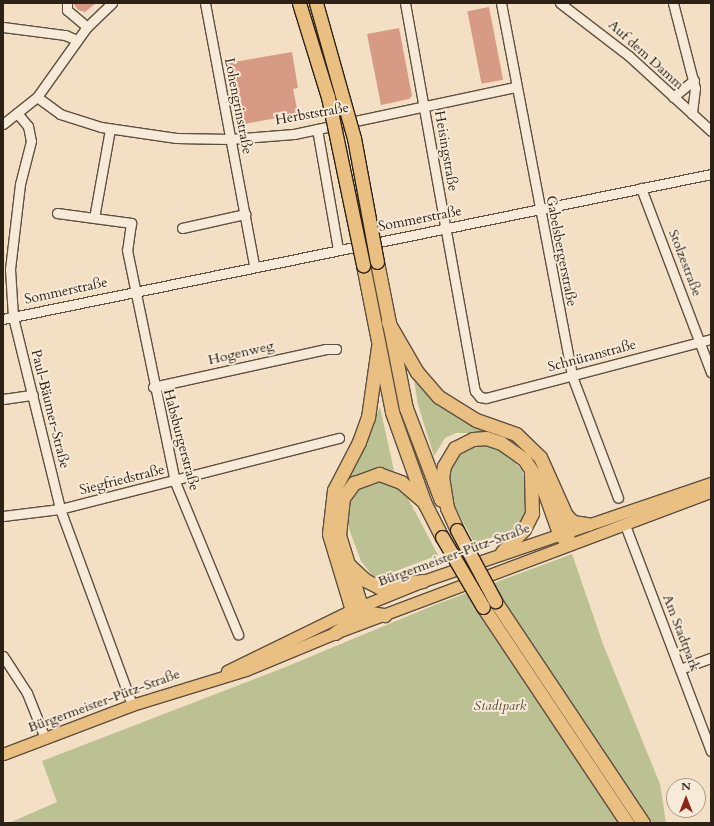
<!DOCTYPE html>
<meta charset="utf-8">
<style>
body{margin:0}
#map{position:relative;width:714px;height:826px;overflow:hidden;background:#f3dfc3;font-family:Cardo,serif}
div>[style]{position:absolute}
.green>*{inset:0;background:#bcc193}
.building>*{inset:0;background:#d79b85;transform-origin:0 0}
.roads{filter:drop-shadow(1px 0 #5e5040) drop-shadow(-1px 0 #5e5040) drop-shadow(0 1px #5e5040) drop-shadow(0 -1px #5e5040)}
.minor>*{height:9px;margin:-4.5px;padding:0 4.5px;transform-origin:4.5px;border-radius:4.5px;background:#f7ead8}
.major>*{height:11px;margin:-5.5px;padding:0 5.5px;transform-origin:5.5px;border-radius:5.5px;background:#eac082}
.highway>*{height:13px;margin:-6.5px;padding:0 6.5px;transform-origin:6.5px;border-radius:6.5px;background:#eac082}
.bridges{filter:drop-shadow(1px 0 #2c2114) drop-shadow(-1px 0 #2c2114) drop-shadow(0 1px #2c2114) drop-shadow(0 -1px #2c2114)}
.highway-bridge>*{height:13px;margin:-6.5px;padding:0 6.5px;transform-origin:6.5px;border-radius:6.5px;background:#eac082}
span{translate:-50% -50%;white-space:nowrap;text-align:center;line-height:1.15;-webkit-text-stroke:4px #f7ead8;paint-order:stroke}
.street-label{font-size:14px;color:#2c2114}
.park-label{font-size:14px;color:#57513a;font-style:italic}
.frame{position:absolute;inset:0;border:4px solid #2c2114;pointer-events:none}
.north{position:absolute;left:666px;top:778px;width:40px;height:40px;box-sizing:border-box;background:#f7ead8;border:1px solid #a69a8a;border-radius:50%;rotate:0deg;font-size:11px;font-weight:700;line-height:16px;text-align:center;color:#2c2114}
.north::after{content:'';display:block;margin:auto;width:14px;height:18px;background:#8f2418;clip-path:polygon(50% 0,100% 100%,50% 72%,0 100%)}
</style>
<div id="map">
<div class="green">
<i style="clip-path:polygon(414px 379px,445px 408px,493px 433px,456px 433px,445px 438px,434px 456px,418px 405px)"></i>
<i style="clip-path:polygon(380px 407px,394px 471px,385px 470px,351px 479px,340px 490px)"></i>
<i style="clip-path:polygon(485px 443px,505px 452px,521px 469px,526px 480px,530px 504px,518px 529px,474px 543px,446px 489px,451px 460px,465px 447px)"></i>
<i style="clip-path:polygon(377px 482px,396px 486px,404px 491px,438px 555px,375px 579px,361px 561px,349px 529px,347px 513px,354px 493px,360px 487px)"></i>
<i style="clip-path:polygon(572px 554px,603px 644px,660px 784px,666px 823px,9px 823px,57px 802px,42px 761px,283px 668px,437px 604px)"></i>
</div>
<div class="building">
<i style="clip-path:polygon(73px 3px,96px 3px,85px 12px,78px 10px)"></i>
<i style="left:489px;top:7px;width:74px;height:22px;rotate:79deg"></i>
<i style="clip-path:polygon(399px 28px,412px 96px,409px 99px,381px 105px,367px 34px)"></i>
<i style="clip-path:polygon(292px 52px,298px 88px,293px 89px,298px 114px,239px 125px,228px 63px)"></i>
</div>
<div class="roads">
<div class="minor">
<i style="left:67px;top:3px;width:7px;rotate:90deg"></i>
<i style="left:67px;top:10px;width:26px;rotate:40deg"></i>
<i style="left:205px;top:3px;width:268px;rotate:79.4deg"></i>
<i style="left:405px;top:3px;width:394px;rotate:79.8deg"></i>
<i style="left:475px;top:391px;width:8px;rotate:50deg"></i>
<i style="left:480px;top:397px;width:6px;rotate:9deg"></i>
<i style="left:486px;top:398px;width:233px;rotate:-14.7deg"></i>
<i style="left:501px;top:3px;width:380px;rotate:79.2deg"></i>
<i style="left:572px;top:376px;width:130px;rotate:69.3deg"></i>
<i style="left:560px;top:3px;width:87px;rotate:37.5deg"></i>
<i style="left:629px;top:56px;width:111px;rotate:42.4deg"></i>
<i style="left:673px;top:3px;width:88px;rotate:75.5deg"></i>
<i style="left:695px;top:88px;width:26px;rotate:97deg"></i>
<i style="left:3px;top:27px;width:63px;rotate:7.4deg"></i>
<i style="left:65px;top:35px;width:13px;rotate:23deg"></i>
<i style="left:37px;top:97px;width:29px;rotate:36deg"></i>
<i style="left:60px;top:114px;width:43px;rotate:17.6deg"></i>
<i style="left:101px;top:127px;width:76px;rotate:8.3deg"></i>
<i style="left:176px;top:138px;width:54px;rotate:1.1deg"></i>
<i style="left:230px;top:139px;width:64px;rotate:-4.5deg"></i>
<i style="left:294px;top:134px;width:226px;rotate:-12deg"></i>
<i style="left:673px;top:97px;width:27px;rotate:-39deg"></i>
<i style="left:17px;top:113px;width:17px;rotate:50deg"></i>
<i style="left:28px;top:126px;width:15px;rotate:79deg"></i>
<i style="left:31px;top:141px;width:44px;rotate:104.3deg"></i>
<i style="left:20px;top:184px;width:86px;rotate:96.7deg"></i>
<i style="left:10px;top:269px;width:48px;rotate:86.4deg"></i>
<i style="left:13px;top:317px;width:198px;rotate:76.2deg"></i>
<i style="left:60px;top:509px;width:209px;rotate:69.8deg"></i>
<i style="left:3px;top:124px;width:43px;rotate:-38.5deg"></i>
<i style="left:37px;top:97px;width:86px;rotate:-54.5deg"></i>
<i style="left:87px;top:27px;width:35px;rotate:-44deg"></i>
<i style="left:317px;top:129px;width:122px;rotate:80.1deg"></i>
<i style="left:641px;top:188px;width:197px;rotate:69.2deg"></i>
<i style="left:57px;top:213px;width:75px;rotate:7.7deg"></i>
<i style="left:131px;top:223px;width:27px;rotate:98deg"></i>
<i style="left:127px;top:250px;width:237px;rotate:78.3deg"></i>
<i style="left:175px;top:482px;width:165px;rotate:67.5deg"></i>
<i style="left:94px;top:218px;width:90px;rotate:-79.8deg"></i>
<i style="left:182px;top:228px;width:65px;rotate:-12.5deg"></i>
<i style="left:3px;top:319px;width:723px;rotate:-11.57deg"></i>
<i style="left:153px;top:387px;width:177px;rotate:-12.4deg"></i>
<i style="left:326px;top:349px;width:10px"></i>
<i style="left:3px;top:399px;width:30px;rotate:-8deg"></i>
<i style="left:3px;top:516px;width:57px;rotate:-7deg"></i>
<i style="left:60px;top:509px;width:288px;rotate:-14.3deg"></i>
<i style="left:625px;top:525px;width:242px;rotate:69.2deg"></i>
<i style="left:3px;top:656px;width:44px;rotate:57deg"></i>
<i style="left:27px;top:693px;width:48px;rotate:68.2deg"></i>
<i style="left:680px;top:669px;width:33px;rotate:-20deg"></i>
</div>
<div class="major">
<i style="left:227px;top:671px;width:139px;rotate:-26deg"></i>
<i style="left:352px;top:610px;width:77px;rotate:-22.2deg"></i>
<i style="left:423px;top:581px;width:304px;rotate:-18.8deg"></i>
<i style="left:3px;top:754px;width:138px;rotate:-20.8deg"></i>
<i style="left:132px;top:705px;width:119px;rotate:-17.1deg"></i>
<i style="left:246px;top:670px;width:96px;rotate:-22.6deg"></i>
<i style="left:335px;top:633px;width:402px;rotate:-20.6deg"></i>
</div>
<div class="highway">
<i style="left:377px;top:262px;width:149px;rotate:78.8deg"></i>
<i style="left:406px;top:408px;width:98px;rotate:69.2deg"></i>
<i style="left:363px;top:265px;width:150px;rotate:78.8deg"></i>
<i style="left:392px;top:412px;width:98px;rotate:70.3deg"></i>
<i style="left:425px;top:504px;width:37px;rotate:63deg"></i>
<i style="left:388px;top:322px;width:58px;rotate:59.9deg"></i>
<i style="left:417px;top:372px;width:33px;rotate:49deg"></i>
<i style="left:439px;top:397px;width:44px;rotate:31.9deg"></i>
<i style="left:476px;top:420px;width:42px;rotate:19.3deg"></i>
<i style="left:516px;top:434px;width:33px;rotate:44deg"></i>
<i style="left:540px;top:457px;width:64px;rotate:65.9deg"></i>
<i style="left:566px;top:515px;width:29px;rotate:86deg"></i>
<i style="left:378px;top:347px;width:71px;rotate:98.1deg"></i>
<i style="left:368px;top:417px;width:27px;rotate:110deg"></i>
<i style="left:359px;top:442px;width:54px;rotate:117.5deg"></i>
<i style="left:334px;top:490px;width:44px;rotate:96.5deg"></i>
<i style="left:329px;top:534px;width:79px;rotate:73.2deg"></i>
<i style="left:352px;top:610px;width:33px;rotate:9deg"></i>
<i style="left:566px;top:515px;width:10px;rotate:45deg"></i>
<i style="left:573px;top:522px;width:15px;rotate:8deg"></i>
<i style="left:457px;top:530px;width:24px;rotate:-114deg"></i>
<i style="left:447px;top:508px;width:30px;rotate:-99deg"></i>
<i style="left:442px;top:478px;width:12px;rotate:-81deg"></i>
<i style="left:444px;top:466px;width:21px;rotate:-59deg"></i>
<i style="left:455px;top:448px;width:20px;rotate:-27deg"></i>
<i style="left:473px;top:439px;width:13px;rotate:-4deg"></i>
<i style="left:486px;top:438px;width:16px;rotate:18deg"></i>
<i style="left:501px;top:443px;width:28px;rotate:35deg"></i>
<i style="left:524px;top:459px;width:35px;rotate:57deg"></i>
<i style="left:543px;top:488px;width:48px;rotate:70.4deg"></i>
<i style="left:559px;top:533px;width:14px;rotate:51deg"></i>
<i style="left:502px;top:552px;width:32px;rotate:-46deg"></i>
<i style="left:524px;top:529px;width:18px;rotate:-63deg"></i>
<i style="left:532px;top:513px;width:42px;rotate:-91.4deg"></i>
<i style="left:349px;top:565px;width:22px;rotate:43deg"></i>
<i style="left:365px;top:580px;width:16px;rotate:27deg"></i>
<i style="left:379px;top:587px;width:44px;rotate:-7.8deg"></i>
<i style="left:495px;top:601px;width:267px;rotate:56.3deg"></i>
<i style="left:483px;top:607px;width:260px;rotate:56.3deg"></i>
<i style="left:335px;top:633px;width:27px;rotate:-36deg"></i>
<i style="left:357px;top:617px;width:12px;rotate:-70deg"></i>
<i style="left:361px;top:606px;width:74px;rotate:-107.2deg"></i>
<i style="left:339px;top:535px;width:37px;rotate:-84deg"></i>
<i style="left:343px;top:498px;width:19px;rotate:-54deg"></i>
<i style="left:354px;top:483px;width:27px;rotate:-20deg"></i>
<i style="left:379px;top:474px;width:23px;rotate:20deg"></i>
<i style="left:401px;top:482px;width:30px;rotate:41deg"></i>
</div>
</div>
<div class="bridges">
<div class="highway-bridge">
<i style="left:299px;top:3px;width:98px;rotate:72.9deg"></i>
<i style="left:328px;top:97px;width:172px;rotate:78.2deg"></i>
<i style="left:316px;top:3px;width:140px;rotate:74.3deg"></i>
<i style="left:354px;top:138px;width:126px;rotate:79.5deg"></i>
<i style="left:457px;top:530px;width:81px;rotate:61.8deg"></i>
<i style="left:442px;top:537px;width:81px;rotate:59.6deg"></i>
</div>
</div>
<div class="street-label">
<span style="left:646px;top:55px;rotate:42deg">Auf dem Damm</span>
<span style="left:238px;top:106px;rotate:79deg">Lohengrinstraße</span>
<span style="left:312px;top:114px;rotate:-10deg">Herbststraße</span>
<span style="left:446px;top:151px;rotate:80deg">Heisingstraße</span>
<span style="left:420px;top:219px;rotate:-11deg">Sommerstraße</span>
<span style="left:561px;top:251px;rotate:79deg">Gabelsbergerstraße</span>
<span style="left:685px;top:263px;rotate:69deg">Stolzestraße</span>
<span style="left:66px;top:291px;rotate:-12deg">Sommerstraße</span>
<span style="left:241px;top:353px;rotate:-13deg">Hogenweg</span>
<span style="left:592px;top:356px;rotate:-15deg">Schnüranstraße</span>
<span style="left:50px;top:409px;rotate:76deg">Paul-Bäumer-Straße</span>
<span style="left:181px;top:440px;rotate:75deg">Habsburgerstraße</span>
<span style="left:122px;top:480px;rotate:-14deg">Siegfriedstraße</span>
<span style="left:454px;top:555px;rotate:-20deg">Bürgermeister-Pütz-Straße</span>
<span style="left:681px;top:633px;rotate:69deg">Am Stadtpark</span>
<span style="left:104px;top:701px;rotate:-20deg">Bürgermeister-Pütz-Straße</span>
</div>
<div class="park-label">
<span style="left:500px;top:706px">Stadtpark</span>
</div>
<div class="frame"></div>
<div class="north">N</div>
</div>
